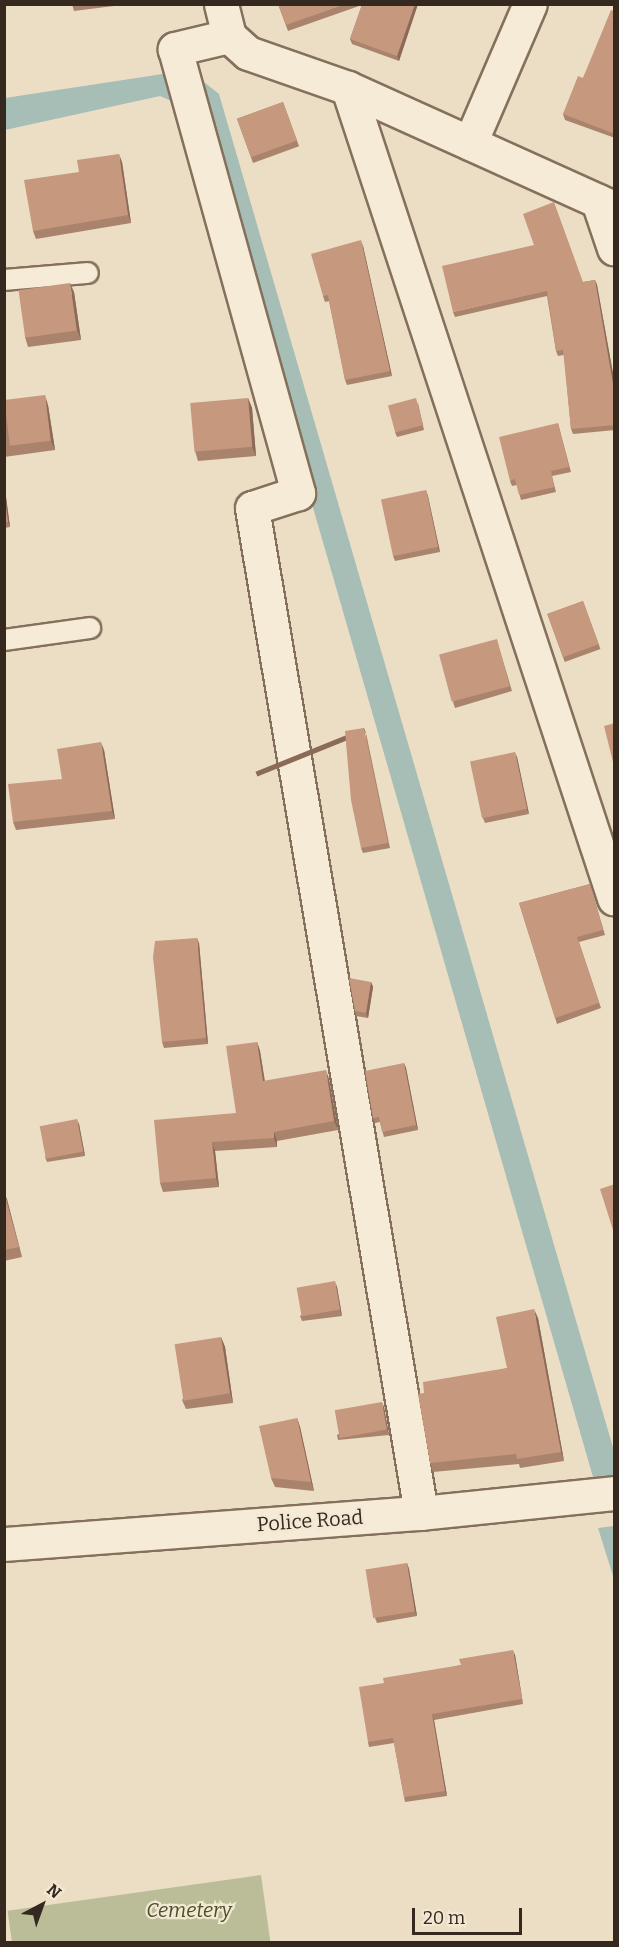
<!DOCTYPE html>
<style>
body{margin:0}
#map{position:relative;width:619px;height:1947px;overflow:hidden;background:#ebdec5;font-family:Bitter,serif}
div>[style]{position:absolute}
.cemetery>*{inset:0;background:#bbbd98;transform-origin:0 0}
.water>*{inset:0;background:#a6beb6}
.roads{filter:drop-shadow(2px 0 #84705c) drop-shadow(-2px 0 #84705c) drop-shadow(0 2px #84705c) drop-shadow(0 -2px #84705c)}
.service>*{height:20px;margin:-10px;padding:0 10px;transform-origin:10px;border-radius:10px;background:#f6ebd7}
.minor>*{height:33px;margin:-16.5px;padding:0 16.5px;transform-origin:16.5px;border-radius:16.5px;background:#f6ebd7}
.wall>*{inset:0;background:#aa836c;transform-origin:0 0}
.shaded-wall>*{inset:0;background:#8b6a58;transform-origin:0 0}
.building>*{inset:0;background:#c6987e;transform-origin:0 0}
span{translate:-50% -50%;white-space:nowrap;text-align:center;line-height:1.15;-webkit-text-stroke:4.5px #f3e8d4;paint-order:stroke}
.street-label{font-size:20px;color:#35291f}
.park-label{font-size:20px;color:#485027;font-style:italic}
.frame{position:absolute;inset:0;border:6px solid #35291f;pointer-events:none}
.north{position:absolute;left:12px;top:1875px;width:60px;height:60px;-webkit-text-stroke:4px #f3e8d4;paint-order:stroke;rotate:41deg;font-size:16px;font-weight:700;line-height:24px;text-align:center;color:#35291f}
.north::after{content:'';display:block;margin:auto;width:21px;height:27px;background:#35291f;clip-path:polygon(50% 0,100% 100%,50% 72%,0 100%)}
.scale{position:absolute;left:412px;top:1908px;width:110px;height:27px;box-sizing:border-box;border:3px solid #35291f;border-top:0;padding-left:8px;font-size:18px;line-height:21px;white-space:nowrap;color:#35291f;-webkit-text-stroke:4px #f3e8d4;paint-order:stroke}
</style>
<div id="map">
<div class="cemetery">
<i style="left:261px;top:1875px;width:68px;height:256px;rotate:82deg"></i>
</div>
<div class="water">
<i style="clip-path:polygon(189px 70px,219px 94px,614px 1451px,614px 1475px,593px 1477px,199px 113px,160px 96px,5px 130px,5px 98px)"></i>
<i style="clip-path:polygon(614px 1526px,614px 1579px,598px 1528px)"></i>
</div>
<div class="roads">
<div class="service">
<i style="left:4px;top:280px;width:84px;rotate:-4.8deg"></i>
<i style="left:4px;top:640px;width:87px;rotate:-7.9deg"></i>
</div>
<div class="minor">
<i style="left:221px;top:4px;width:33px;rotate:76deg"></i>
<i style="left:229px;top:36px;width:25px;rotate:42deg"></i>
<i style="left:248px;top:53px;width:106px;rotate:19.3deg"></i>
<i style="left:348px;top:88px;width:292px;rotate:24.3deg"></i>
<i style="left:229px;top:36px;width:56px;rotate:166.5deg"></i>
<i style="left:175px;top:49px;width:461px;rotate:74.5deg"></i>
<i style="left:298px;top:493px;width:48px;rotate:161.9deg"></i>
<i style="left:252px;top:508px;width:1019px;rotate:80.45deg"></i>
<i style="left:348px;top:88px;width:853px;rotate:71.82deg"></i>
<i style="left:470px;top:143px;width:151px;rotate:-66.7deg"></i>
<i style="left:598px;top:201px;width:50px;rotate:71.2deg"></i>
<i style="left:4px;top:1544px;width:418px;rotate:-4.3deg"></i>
<i style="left:421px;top:1513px;width:194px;rotate:-5.9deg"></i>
</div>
</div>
<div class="wall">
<i style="clip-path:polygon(72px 4px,130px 4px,74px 11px)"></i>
<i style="clip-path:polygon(278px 4px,418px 4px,399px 61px,352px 44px,350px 39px,362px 5px,288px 31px)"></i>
<i style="clip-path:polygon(615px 11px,615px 138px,565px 120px,563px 114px,583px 78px)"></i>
<i style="left:283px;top:102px;width:47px;height:49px;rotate:70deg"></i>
<i style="clip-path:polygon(122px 162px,131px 223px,36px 239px,33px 231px,79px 172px)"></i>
<i style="clip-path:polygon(363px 246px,392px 376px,347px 385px,345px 380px,329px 301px,325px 302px,323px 296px)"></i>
<i style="clip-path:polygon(595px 280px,597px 285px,615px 384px,615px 430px,573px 434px,571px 429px,564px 355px,558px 356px,556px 351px,547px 296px,455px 317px,453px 312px,583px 282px)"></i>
<i style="clip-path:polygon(74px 292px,81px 340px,28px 347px,25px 337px)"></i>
<i style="clip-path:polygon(248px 398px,252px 408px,256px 456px,198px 461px,195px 451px)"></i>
<i style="clip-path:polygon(4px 400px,48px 405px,55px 450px,4px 457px)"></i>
<i style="clip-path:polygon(418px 403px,424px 430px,397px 437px,395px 432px)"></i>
<i style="clip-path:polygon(558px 423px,571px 472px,552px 476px,556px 492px,521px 500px,517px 485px,512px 486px,510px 481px)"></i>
<i style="clip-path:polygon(426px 490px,440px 552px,395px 561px,393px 556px)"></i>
<i style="clip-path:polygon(4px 493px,6px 497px,10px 527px,4px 528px)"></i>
<i style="left:583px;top:601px;width:51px;height:38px;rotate:70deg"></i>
<i style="clip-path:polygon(498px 644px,512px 691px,455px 708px,453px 702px)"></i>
<i style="clip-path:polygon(366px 733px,390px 848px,363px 853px,361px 848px)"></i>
<i style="clip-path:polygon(104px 750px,115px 819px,16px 830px,13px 822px,62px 779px)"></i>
<i style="clip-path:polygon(517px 757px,529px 814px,485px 823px,483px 818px)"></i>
<i style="clip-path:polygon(590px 884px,605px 935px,579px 942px,601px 1008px,557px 1024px,519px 903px)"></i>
<i style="clip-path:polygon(199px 943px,208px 1044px,164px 1048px,162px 1042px)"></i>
<i style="clip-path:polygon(371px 982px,373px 987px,368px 1018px,356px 1016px,355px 1011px)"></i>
<i style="clip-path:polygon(257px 1042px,260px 1051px,265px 1081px,329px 1079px,338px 1130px,277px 1141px,277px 1147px,215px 1151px,219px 1187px,163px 1192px,160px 1183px,236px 1113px)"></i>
<i style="clip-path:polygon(404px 1063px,406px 1068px,418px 1130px,384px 1137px,380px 1122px,375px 1123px,373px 1118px)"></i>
<i style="clip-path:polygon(79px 1124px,85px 1156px,47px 1162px,45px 1157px)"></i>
<i style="clip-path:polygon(4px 1192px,22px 1257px,4px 1261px)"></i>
<i style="clip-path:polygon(337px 1287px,342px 1316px,302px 1321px,300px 1316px)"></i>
<i style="clip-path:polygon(538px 1318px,564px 1461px,520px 1468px,519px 1464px,433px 1472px,430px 1463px,424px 1393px,507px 1368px)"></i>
<i style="clip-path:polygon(221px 1337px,225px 1347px,233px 1403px,186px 1409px,182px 1400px)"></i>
<i style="clip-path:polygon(384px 1407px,389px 1435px,338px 1440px,337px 1435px)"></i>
<i style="clip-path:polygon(297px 1418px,300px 1427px,314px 1491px,275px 1487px,271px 1478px)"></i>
<i style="clip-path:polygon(407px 1563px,409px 1569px,417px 1616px,377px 1623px,375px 1618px)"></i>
<i style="clip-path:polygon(515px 1655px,523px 1704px,434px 1720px,447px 1796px,405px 1802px,404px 1797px,394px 1743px,369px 1747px,368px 1742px,384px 1683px,461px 1665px)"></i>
</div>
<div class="shaded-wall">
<i style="clip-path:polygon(415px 4px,418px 4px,399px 61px,397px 56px)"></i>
<i style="clip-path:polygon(119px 154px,122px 162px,131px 223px,128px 215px)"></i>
<i style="clip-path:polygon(361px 240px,363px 246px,392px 376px,390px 371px)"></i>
<i style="clip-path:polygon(595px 280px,597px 285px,615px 385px,613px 384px)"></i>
<i style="clip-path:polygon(70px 283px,74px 292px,81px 340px,77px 330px)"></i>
<i style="clip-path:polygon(45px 395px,48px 405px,55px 450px,51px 441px)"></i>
<i style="clip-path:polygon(248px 398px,252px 408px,256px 456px,252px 447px)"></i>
<i style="clip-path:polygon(426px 490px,428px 496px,440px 552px,438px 547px)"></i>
<i style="clip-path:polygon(4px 493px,6px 497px,10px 527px,8px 522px)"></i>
<i style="left:364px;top:728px;width:5px;height:117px;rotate:68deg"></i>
<i style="clip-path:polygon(101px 742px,104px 750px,115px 819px,112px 811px)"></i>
<i style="clip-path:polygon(515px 752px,517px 757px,529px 814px,527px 809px)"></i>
<i style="clip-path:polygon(197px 938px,199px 943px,208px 1044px,206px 1038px)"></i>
<i style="clip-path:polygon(371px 982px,373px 987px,368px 1018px,366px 1013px)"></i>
<i style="clip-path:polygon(257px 1042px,260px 1051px,266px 1091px,263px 1081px)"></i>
<i style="clip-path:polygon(404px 1063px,406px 1068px,418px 1130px,416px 1125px)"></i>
<i style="clip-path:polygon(326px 1070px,329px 1079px,338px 1130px,334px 1121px)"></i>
<i style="clip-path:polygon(77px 1119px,79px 1124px,85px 1156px,83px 1151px)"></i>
<i style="clip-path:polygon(274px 1132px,277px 1141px,277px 1147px,274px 1138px)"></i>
<i style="clip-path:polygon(212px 1142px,215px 1151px,219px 1187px,216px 1178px)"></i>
<i style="clip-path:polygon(4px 1192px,7px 1199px,22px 1257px,19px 1247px)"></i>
<i style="clip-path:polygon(335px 1281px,337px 1287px,342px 1316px,340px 1310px)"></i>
<i style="clip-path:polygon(534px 1309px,538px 1318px,564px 1461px,561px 1452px)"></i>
<i style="clip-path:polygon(221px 1337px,225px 1347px,233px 1403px,230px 1393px)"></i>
<i style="clip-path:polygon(382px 1402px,384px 1407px,389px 1435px,387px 1430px)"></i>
<i style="clip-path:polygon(297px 1418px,300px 1427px,314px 1491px,311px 1482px)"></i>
<i style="clip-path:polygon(407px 1563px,409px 1569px,417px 1616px,415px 1611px)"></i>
<i style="clip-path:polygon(513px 1650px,515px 1655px,523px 1704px,522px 1699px)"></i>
<i style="clip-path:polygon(432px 1714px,434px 1720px,447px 1796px,445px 1791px)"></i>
</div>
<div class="building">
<i style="clip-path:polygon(278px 4px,346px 4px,286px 25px)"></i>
<i style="clip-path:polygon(362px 4px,415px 4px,397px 56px,350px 39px)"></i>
<i style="clip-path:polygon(611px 10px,615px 11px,615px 134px,563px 114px,578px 76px,583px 78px)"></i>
<i style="left:283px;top:102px;width:41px;height:49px;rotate:70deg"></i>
<i style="clip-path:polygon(119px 154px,128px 215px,33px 231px,24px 180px,79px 172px,77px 160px)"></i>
<i style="clip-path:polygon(554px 202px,583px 282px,595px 280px,613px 384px,615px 384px,615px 425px,571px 429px,563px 350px,556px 351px,547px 291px,453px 312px,442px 266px,534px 245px,523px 214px)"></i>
<i style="clip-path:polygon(361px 240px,390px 371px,345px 380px,328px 295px,323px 296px,311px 254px)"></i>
<i style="left:70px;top:283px;width:48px;height:52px;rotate:82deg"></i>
<i style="left:45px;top:395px;width:46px;height:41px;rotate:83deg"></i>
<i style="left:248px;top:398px;width:49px;height:58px;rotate:85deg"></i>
<i style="left:416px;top:398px;width:28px;height:29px;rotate:75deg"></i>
<i style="clip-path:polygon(558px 423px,569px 467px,551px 471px,554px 487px,519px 495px,515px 479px,510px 481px,499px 437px)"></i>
<i style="left:426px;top:490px;width:58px;height:46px;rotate:78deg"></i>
<i style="clip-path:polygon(4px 494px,8px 522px,4px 522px)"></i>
<i style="left:583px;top:601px;width:46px;height:38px;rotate:70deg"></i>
<i style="left:497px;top:639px;width:49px;height:60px;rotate:75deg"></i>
<i style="clip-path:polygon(615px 723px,615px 770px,604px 726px)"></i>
<i style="clip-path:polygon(364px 728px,388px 843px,361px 848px,351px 800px,345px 731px)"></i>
<i style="clip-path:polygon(101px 742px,112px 811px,13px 822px,8px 784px,62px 779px,57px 749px)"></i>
<i style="left:515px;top:752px;width:58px;height:46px;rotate:78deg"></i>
<i style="clip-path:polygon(590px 884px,603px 930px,577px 937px,599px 1003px,555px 1018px,519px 903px)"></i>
<i style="clip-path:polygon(197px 938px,206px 1038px,162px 1042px,153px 957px,155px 941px)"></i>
<i style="clip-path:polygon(349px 978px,371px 982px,366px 1013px,355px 1011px)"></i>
<i style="clip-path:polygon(257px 1042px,263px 1081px,326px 1070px,334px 1121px,274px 1132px,274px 1138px,212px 1142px,216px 1178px,160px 1183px,154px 1120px,236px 1113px,226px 1046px)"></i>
<i style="clip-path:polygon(404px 1063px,416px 1125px,382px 1132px,379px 1117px,373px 1118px,365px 1071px)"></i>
<i style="left:77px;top:1119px;width:33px;height:38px;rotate:79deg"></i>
<i style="clip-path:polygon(615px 1184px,615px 1230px,613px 1230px,600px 1189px)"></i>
<i style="clip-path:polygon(4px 1194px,19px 1247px,4px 1250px)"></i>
<i style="left:335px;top:1281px;width:29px;height:39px;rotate:80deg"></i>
<i style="clip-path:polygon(534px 1309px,561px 1452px,517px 1459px,516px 1454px,430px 1463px,418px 1394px,424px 1393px,423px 1382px,507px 1368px,496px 1317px)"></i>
<i style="left:221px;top:1337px;width:57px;height:47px;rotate:81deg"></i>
<i style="left:382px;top:1402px;width:28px;height:48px;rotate:80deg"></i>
<i style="clip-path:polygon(297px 1418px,311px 1482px,271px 1478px,259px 1426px)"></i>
<i style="left:407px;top:1563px;width:49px;height:42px;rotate:81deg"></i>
<i style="clip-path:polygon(513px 1650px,522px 1699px,432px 1714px,445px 1791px,404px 1797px,393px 1738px,368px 1742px,359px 1687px,384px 1683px,383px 1678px,461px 1665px,459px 1659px)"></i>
</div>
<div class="street-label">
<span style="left:310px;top:1521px;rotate:-4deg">Police Road</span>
</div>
<div class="park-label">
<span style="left:189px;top:1910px">Cemetery</span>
</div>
<div class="frame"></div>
<div class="north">N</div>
<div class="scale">20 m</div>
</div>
